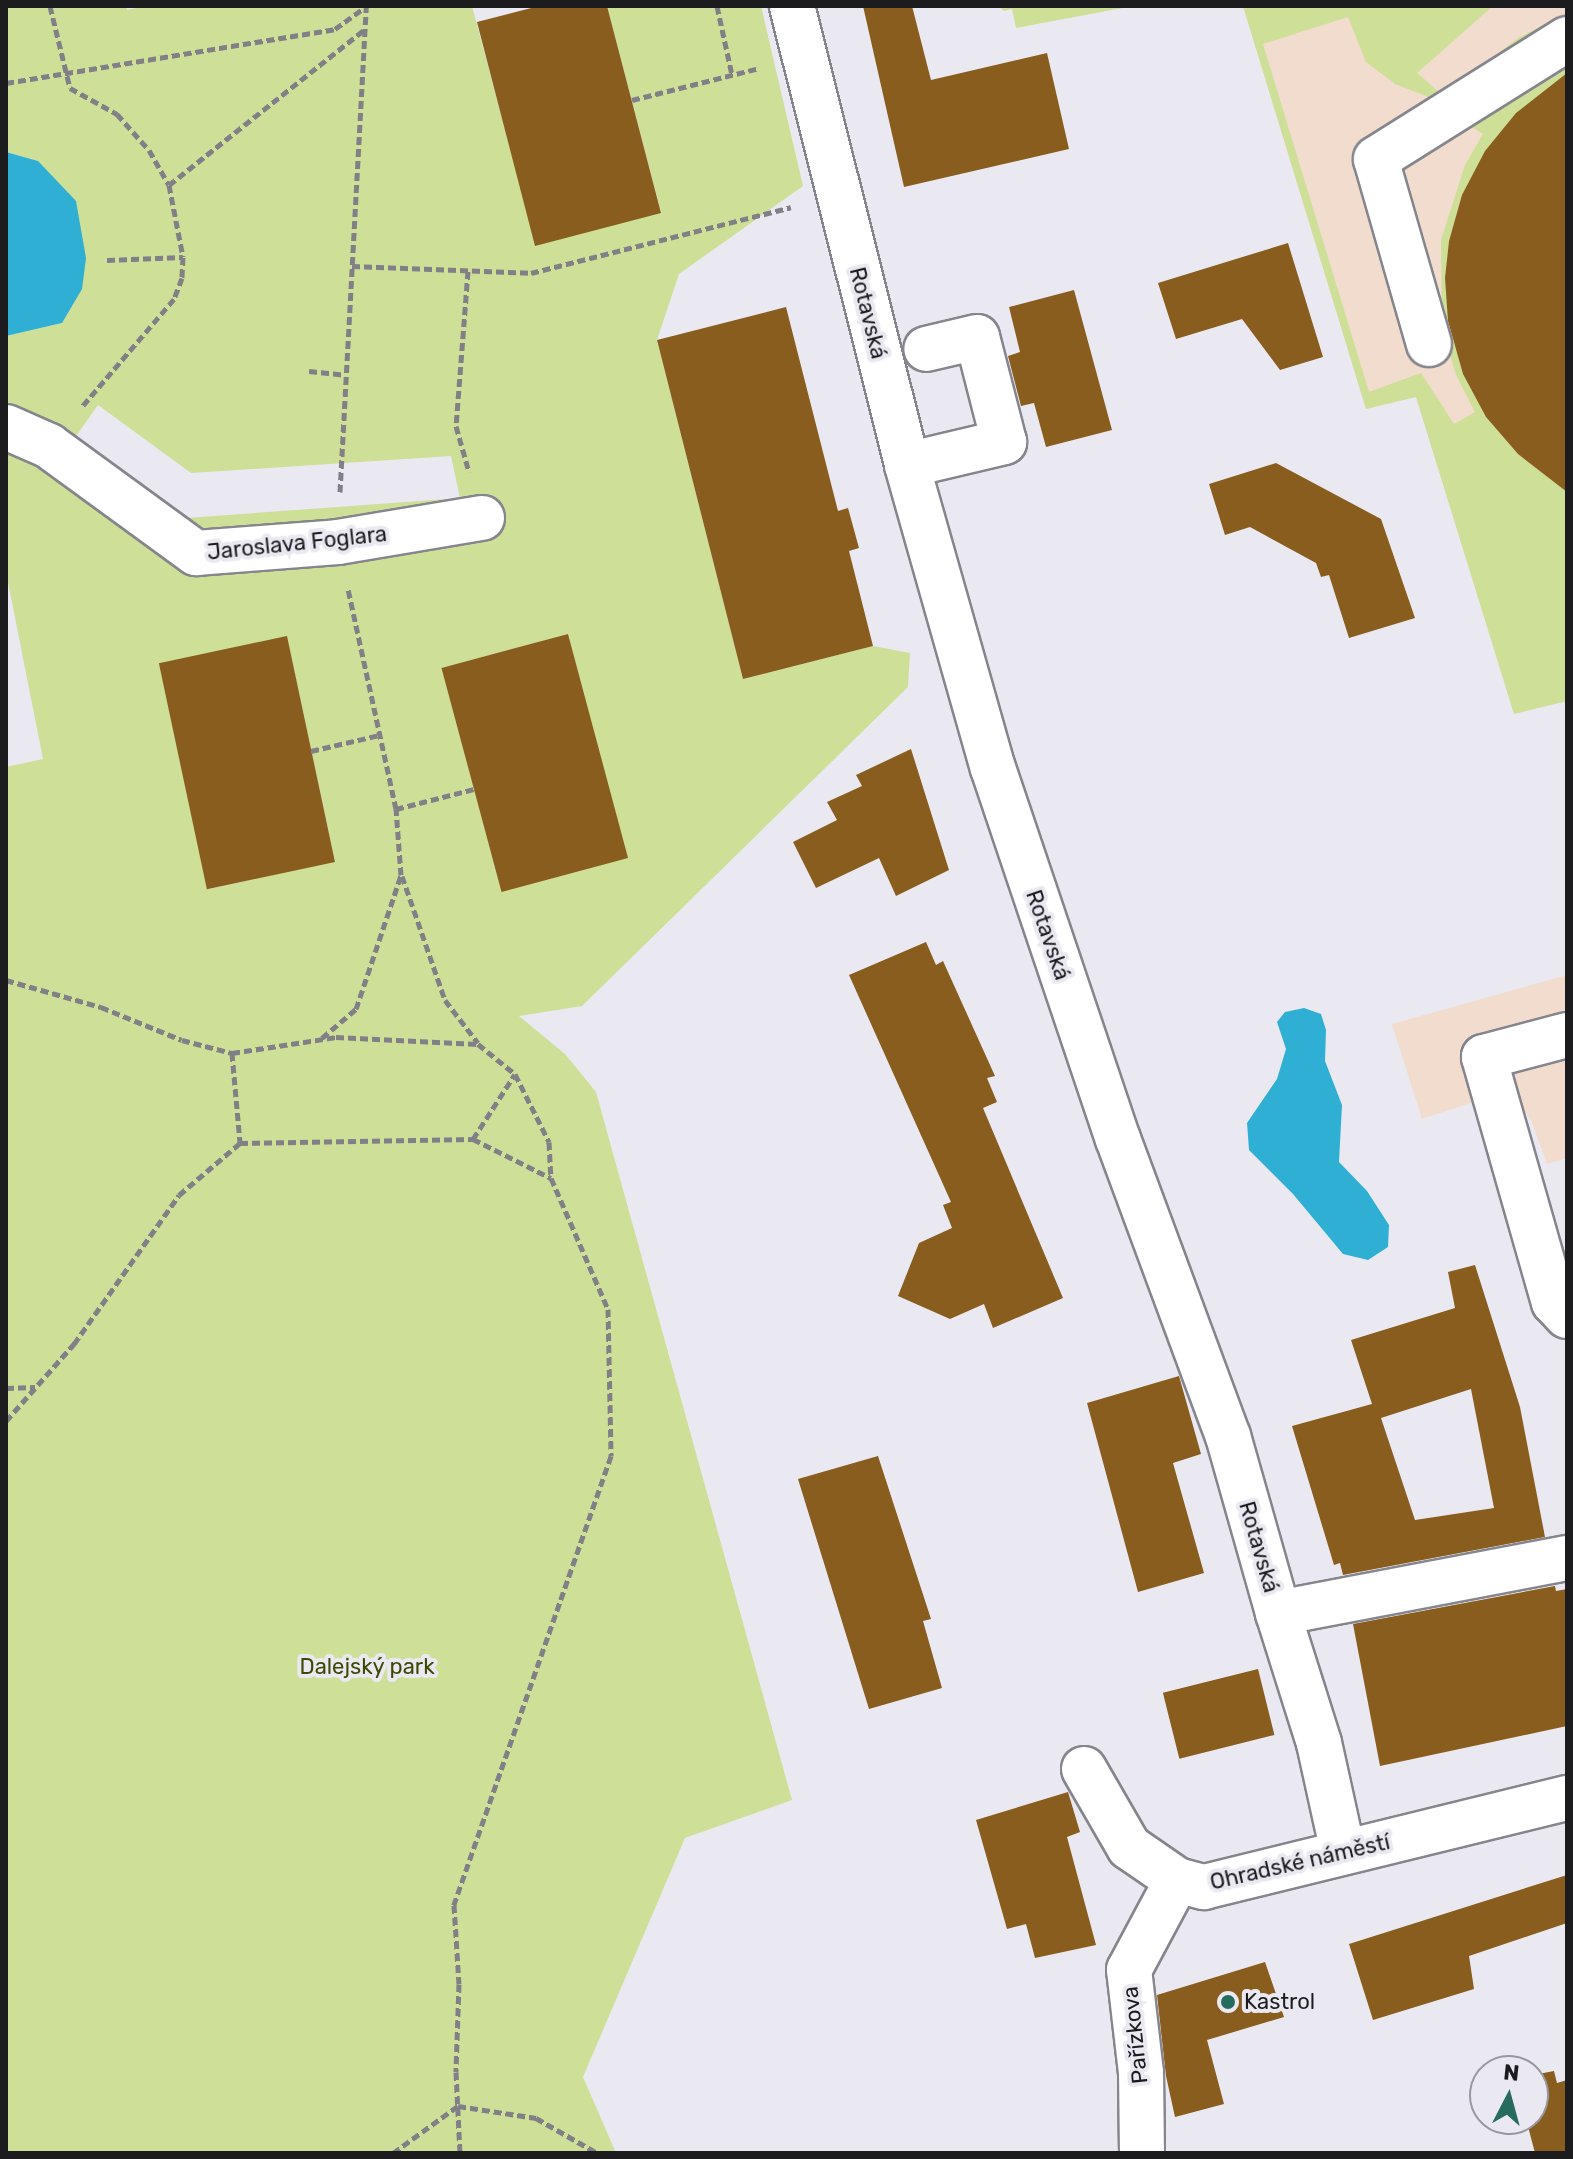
<!DOCTYPE html>
<meta charset="utf-8">
<style>
body{margin:0}
#map{position:relative;width:1573px;height:2159px;overflow:hidden;background:#eae9f2;font-family:Rubik,sans-serif}
div>[style]{position:absolute}
.commercial>*{inset:0;background:#f1dcce}
.green>*{inset:0;background:#cedf97}
.water>*{inset:0;background:#30afd5}
.building>*{inset:0;background:#885d1e;transform-origin:0 0}
.path>*{height:5px;margin-top:-2.5px;transform-origin:0;background:repeating-linear-gradient(90deg,#818086 0 8px,transparent 0 12px)}
.roads{filter:drop-shadow(2px 0 #85858d) drop-shadow(-2px 0 #85858d) drop-shadow(0 2px #85858d) drop-shadow(0 -2px #85858d)}
.minor>*{height:44px;margin:-22px;padding:0 22px;transform-origin:22px;border-radius:22px;background:#fff}
.dots>*{width:22px;height:22px;translate:-50% -50%;box-sizing:border-box;border:4px solid #eae9f2;border-radius:50%}
span{translate:-50% -50%;white-space:nowrap;text-align:center;line-height:1.15;-webkit-text-stroke:8px #eae9f2;paint-order:stroke}
.street-label{font-size:22px;color:#1c1c1f}
.park-label{font-size:22px;color:#3d4800}
.poi-label{font-size:22px;color:#1c1c1f}
.left{translate:0 -50%;text-align:left}
.frame{position:absolute;inset:0;border:8px solid #1c1c1f;pointer-events:none}
.north{position:absolute;left:1469px;top:2055px;width:80px;height:80px;box-sizing:border-box;background:#eae9f2;border:2px solid #98979e;border-radius:50%;rotate:6deg;font-size:22px;font-weight:700;line-height:32px;text-align:center;color:#1c1c1f}
.north::after{content:'';display:block;margin:auto;width:28px;height:36px;background:#266b5d;clip-path:polygon(50% 0,100% 100%,50% 72%,0 100%)}
</style>
<div id="map">
<div class="commercial">
<i style="clip-path:polygon(1243px 6px,1567px 6px,1567px 701px,1514px 714px,1416px 397px,1366px 409px)"></i>
<i style="clip-path:polygon(1567px 975px,1567px 1158px,1547px 1164px,1531px 1120px,1510px 1090px,1422px 1119px,1392px 1024px)"></i>
</div>
<div class="green">
<i style="clip-path:polygon(evenodd,6px 6px,126px 6px,127px 10px,146px 6px,472px 6px,536px 245px,661px 212px,607px 6px,761px 6px,803px 186px,679px 274px,657px 340px,743px 679px,873px 646px,910px 653px,908px 687px,582px 1006px,519px 1016px,565px 1054px,596px 1092px,792px 1800px,685px 1838px,583px 2077px,616px 2153px,6px 2153px,6px 767px,43px 759px,6px 572px,6px 336px,62px 323px,38px 161px,6px 152px,6px 6px,98px 405px,191px 473px,451px 456px,460px 498px,173px 519px,74px 439px,98px 405px,6px 6px,568px 634px,626px 858px,501px 890px,442px 668px,568px 634px,6px 6px,287px 637px,335px 861px,209px 889px,159px 664px,287px 637px)"></i>
<i style="clip-path:polygon(999px 6px,1133px 6px,1016px 28px,1012px 9px,1004px 11px)"></i>
<i style="clip-path:polygon(evenodd,1243px 6px,1493px 6px,1417px 73px,1439px 92px,1461px 82px,1518px 38px,1567px 13px,1567px 77px,1462px 195px,1449px 241px,1445px 278px,1449px 326px,1463px 374px,1486px 417px,1518px 454px,1567px 489px,1567px 701px,1514px 714px,1416px 397px,1366px 409px,1243px 6px,1348px 17px,1366px 62px,1395px 84px,1426px 96px,1483px 134px,1465px 165px,1441px 240px,1442px 328px,1456px 375px,1475px 412px,1454px 424px,1421px 373px,1369px 392px,1263px 44px,1348px 17px)"></i>
</div>
<div class="water">
<i style="clip-path:polygon(6px 152px,38px 161px,76px 201px,86px 258px,82px 289px,62px 323px,6px 336px)"></i>
<i style="clip-path:polygon(1304px 1008px,1321px 1014px,1326px 1030px,1325px 1061px,1342px 1105px,1339px 1162px,1367px 1191px,1389px 1225px,1388px 1247px,1368px 1260px,1343px 1254px,1293px 1194px,1249px 1150px,1247px 1123px,1277px 1079px,1286px 1049px,1277px 1022px,1285px 1012px)"></i>
</div>
<div class="building">
<i style="clip-path:polygon(539px 6px,607px 6px,661px 213px,535px 246px,477px 22px)"></i>
<i style="clip-path:polygon(863px 6px,912px 6px,931px 80px,1047px 53px,1069px 149px,904px 187px)"></i>
<i style="clip-path:polygon(1567px 73px,1567px 492px,1518px 454px,1486px 417px,1463px 374px,1448px 321px,1445px 278px,1449px 241px,1462px 195px,1485px 151px,1516px 113px)"></i>
<i style="clip-path:polygon(1288px 243px,1323px 357px,1280px 370px,1242px 319px,1176px 339px,1158px 283px)"></i>
<i style="clip-path:polygon(1074px 290px,1112px 430px,1046px 447px,1034px 403px,1021px 406px,1008px 356px,1020px 352px,1009px 307px)"></i>
<i style="clip-path:polygon(786px 307px,838px 511px,848px 508px,859px 548px,849px 551px,873px 646px,743px 679px,657px 340px)"></i>
<i style="clip-path:polygon(1276px 463px,1381px 519px,1415px 618px,1349px 638px,1329px 575px,1321px 577px,1316px 563px,1250px 527px,1225px 535px,1209px 484px)"></i>
<i style="left:568px;top:634px;width:232px;height:131px;rotate:75deg"></i>
<i style="left:287px;top:636px;width:231px;height:131px;rotate:78deg"></i>
<i style="clip-path:polygon(911px 749px,949px 870px,896px 896px,879px 858px,816px 888px,793px 842px,837px 820px,827px 802px,862px 786px,856px 775px)"></i>
<i style="clip-path:polygon(926px 942px,936px 965px,943px 961px,995px 1076px,987px 1078px,997px 1102px,983px 1108px,1063px 1298px,993px 1328px,984px 1304px,950px 1319px,898px 1296px,919px 1243px,952px 1228px,943px 1205px,951px 1202px,849px 975px)"></i>
<i style="clip-path:polygon(evenodd,1475px 1265px,1520px 1407px,1545px 1537px,1343px 1575px,1340px 1563px,1334px 1565px,1292px 1426px,1372px 1404px,1351px 1340px,1455px 1308px,1448px 1272px,1475px 1265px,1471px 1389px,1494px 1508px,1415px 1520px,1381px 1418px,1471px 1389px)"></i>
<i style="clip-path:polygon(1179px 1376px,1201px 1454px,1173px 1463px,1204px 1573px,1138px 1592px,1087px 1403px)"></i>
<i style="clip-path:polygon(878px 1456px,931px 1619px,923px 1621px,942px 1688px,869px 1709px,798px 1479px)"></i>
<i style="clip-path:polygon(1555px 1586px,1556px 1591px,1567px 1589px,1567px 1726px,1380px 1766px,1353px 1624px)"></i>
<i style="left:1258px;top:1669px;width:68px;height:98px;rotate:76deg"></i>
<i style="clip-path:polygon(1068px 1792px,1080px 1832px,1067px 1837px,1096px 1945px,1035px 1958px,1026px 1924px,1007px 1929px,976px 1820px)"></i>
<i style="clip-path:polygon(1567px 1875px,1567px 1923px,1469px 1956px,1474px 1989px,1373px 2020px,1349px 1944px)"></i>
<i style="clip-path:polygon(1265px 1962px,1284px 2017px,1207px 2040px,1224px 2104px,1175px 2117px,1166px 2076px,1157px 1995px)"></i>
<i style="clip-path:polygon(1554px 2071px,1557px 2083px,1567px 2080px,1567px 2153px,1535px 2153px,1526px 2119px,1533px 2119px,1533px 2075px)"></i>
</div>
<div class="path">
<i style="left:50px;top:6px;width:84px;rotate:76.3deg"></i>
<i style="left:70px;top:88px;width:54px;rotate:29deg"></i>
<i style="left:117px;top:114px;width:48px;rotate:48.4deg"></i>
<i style="left:149px;top:150px;width:40px;rotate:60.3deg"></i>
<i style="left:169px;top:185px;width:73px;rotate:79deg"></i>
<i style="left:183px;top:257px;width:21px;rotate:93deg"></i>
<i style="left:182px;top:278px;width:22px;rotate:111deg"></i>
<i style="left:174px;top:299px;width:143px;rotate:130.5deg"></i>
<i style="left:717px;top:6px;width:71px;rotate:77.7deg"></i>
<i style="left:6px;top:83px;width:333px;rotate:-9.3deg"></i>
<i style="left:335px;top:29px;width:37px;rotate:-36deg"></i>
<i style="left:632px;top:100px;width:131px;rotate:-14.1deg"></i>
<i style="left:169px;top:185px;width:251px;rotate:-38.5deg"></i>
<i style="left:107px;top:260px;width:76px;rotate:-2.3deg"></i>
<i style="left:352px;top:266px;width:179px;rotate:2.2deg"></i>
<i style="left:531px;top:273px;width:268px;rotate:-14.2deg"></i>
<i style="left:468px;top:271px;width:155px;rotate:94.4deg"></i>
<i style="left:456px;top:426px;width:48px;rotate:74.2deg"></i>
<i style="left:309px;top:371px;width:36px;rotate:6deg"></i>
<i style="left:340px;top:492px;width:487px;rotate:-86.9deg"></i>
<i style="left:311px;top:751px;width:71px;rotate:-13.1deg"></i>
<i style="left:396px;top:809px;width:81px;rotate:-14.4deg"></i>
<i style="left:402px;top:876px;width:131px;rotate:70.9deg"></i>
<i style="left:445px;top:1000px;width:54px;rotate:52.5deg"></i>
<i style="left:6px;top:980px;width:99px;rotate:15.9deg"></i>
<i style="left:101px;top:1007px;width:87px;rotate:22.2deg"></i>
<i style="left:182px;top:1040px;width:52px;rotate:14.6deg"></i>
<i style="left:232px;top:1053px;width:90px;rotate:84.9deg"></i>
<i style="left:322px;top:1038px;width:45px;rotate:-40.5deg"></i>
<i style="left:356px;top:1009px;width:141px;rotate:-71.4deg"></i>
<i style="left:401px;top:875px;width:66px;rotate:-94.3deg"></i>
<i style="left:396px;top:809px;width:225px;rotate:-102.3deg"></i>
<i style="left:232px;top:1053px;width:105px;rotate:-8.7deg"></i>
<i style="left:336px;top:1037px;width:142px;rotate:2.8deg"></i>
<i style="left:478px;top:1044px;width:48px;rotate:39deg"></i>
<i style="left:515px;top:1074px;width:76px;rotate:63.4deg"></i>
<i style="left:549px;top:1142px;width:35px;rotate:87deg"></i>
<i style="left:473px;top:1139px;width:77px;rotate:-57.1deg"></i>
<i style="left:6px;top:1388px;width:29px;rotate:-2deg"></i>
<i style="left:6px;top:1421px;width:103px;rotate:-48.6deg"></i>
<i style="left:74px;top:1344px;width:182px;rotate:-54.8deg"></i>
<i style="left:179px;top:1195px;width:80px;rotate:-40.4deg"></i>
<i style="left:240px;top:1143px;width:233px;rotate:-1deg"></i>
<i style="left:473px;top:1139px;width:87px;rotate:26.6deg"></i>
<i style="left:551px;top:1178px;width:143px;rotate:66.5deg"></i>
<i style="left:608px;top:1309px;width:147px;rotate:88.8deg"></i>
<i style="left:611px;top:1456px;width:476px;rotate:109.3deg"></i>
<i style="left:454px;top:1905px;width:79px;rotate:86.4deg"></i>
<i style="left:459px;top:1984px;width:88px;rotate:92deg"></i>
<i style="left:456px;top:2072px;width:81px;rotate:87.2deg"></i>
<i style="left:393px;top:2153px;width:80px;rotate:-35.9deg"></i>
<i style="left:458px;top:2106px;width:79px;rotate:8.7deg"></i>
<i style="left:536px;top:2118px;width:70px;rotate:29.8deg"></i>
</div>
<div class="roads">
<div class="minor">
<i style="left:792px;top:6px;width:473px;rotate:75.9deg"></i>
<i style="left:907px;top:465px;width:315px;rotate:74.2deg"></i>
<i style="left:993px;top:768px;width:391px;rotate:71.4deg"></i>
<i style="left:1118px;top:1139px;width:317px;rotate:69.7deg"></i>
<i style="left:1228px;top:1436px;width:184px;rotate:74.2deg"></i>
<i style="left:1278px;top:1613px;width:136px;rotate:72.5deg"></i>
<i style="left:1319px;top:1743px;width:112px;rotate:77.6deg"></i>
<i style="left:1429px;top:344px;width:192px;rotate:-106deg"></i>
<i style="left:1376px;top:159px;width:226px;rotate:-32.1deg"></i>
<i style="left:6px;top:427px;width:47px;rotate:23.8deg"></i>
<i style="left:49px;top:446px;width:182px;rotate:36.1deg"></i>
<i style="left:196px;top:553px;width:142px;rotate:-4.4deg"></i>
<i style="left:338px;top:542px;width:146px;rotate:-9.5deg"></i>
<i style="left:907px;top:465px;width:100px;rotate:-13.3deg"></i>
<i style="left:1004px;top:442px;width:108px;rotate:-104.4deg"></i>
<i style="left:977px;top:337px;width:52px;rotate:166.8deg"></i>
<i style="left:1567px;top:1035px;width:86px;rotate:165.2deg"></i>
<i style="left:1484px;top:1057px;width:255px;rotate:74.1deg"></i>
<i style="left:1554px;top:1302px;width:19px;rotate:47deg"></i>
<i style="left:1278px;top:1613px;width:294px;rotate:-10.8deg"></i>
<i style="left:1084px;top:1769px;width:90px;rotate:60deg"></i>
<i style="left:1129px;top:1847px;width:58px;rotate:34.5deg"></i>
<i style="left:1177px;top:1880px;width:28px;rotate:15deg"></i>
<i style="left:1204px;top:1887px;width:374px;rotate:-13.8deg"></i>
<i style="left:1142px;top:2153px;width:80px;rotate:-90.7deg"></i>
<i style="left:1141px;top:2073px;width:104px;rotate:-96.6deg"></i>
<i style="left:1129px;top:1970px;width:102px;rotate:-61.9deg"></i>
</div>
</div>
<div class="dots">
<i style="left:1228px;top:2002px;background:#266b5d"></i>
</div>
<div class="street-label">
<span style="left:868px;top:313px;rotate:76deg">Rotavská</span>
<span style="left:297px;top:543px;rotate:-6deg">Jaroslava Foglara</span>
<span style="left:1048px;top:935px;rotate:71deg">Rotavská</span>
<span style="left:1259px;top:1547px;rotate:74deg">Rotavská</span>
<span style="left:1300px;top:1862px;rotate:-13deg">Ohradské náměstí</span>
<span style="left:1135px;top:2035px;rotate:-96deg">Pařízkova</span>
</div>
<div class="park-label">
<span style="left:367px;top:1667px">Dalejský park</span>
</div>
<div class="poi-label">
<span class="left" style="left:1244px;top:2002px">Kastrol</span>
</div>
<div class="frame"></div>
<div class="north">N</div>
</div>
